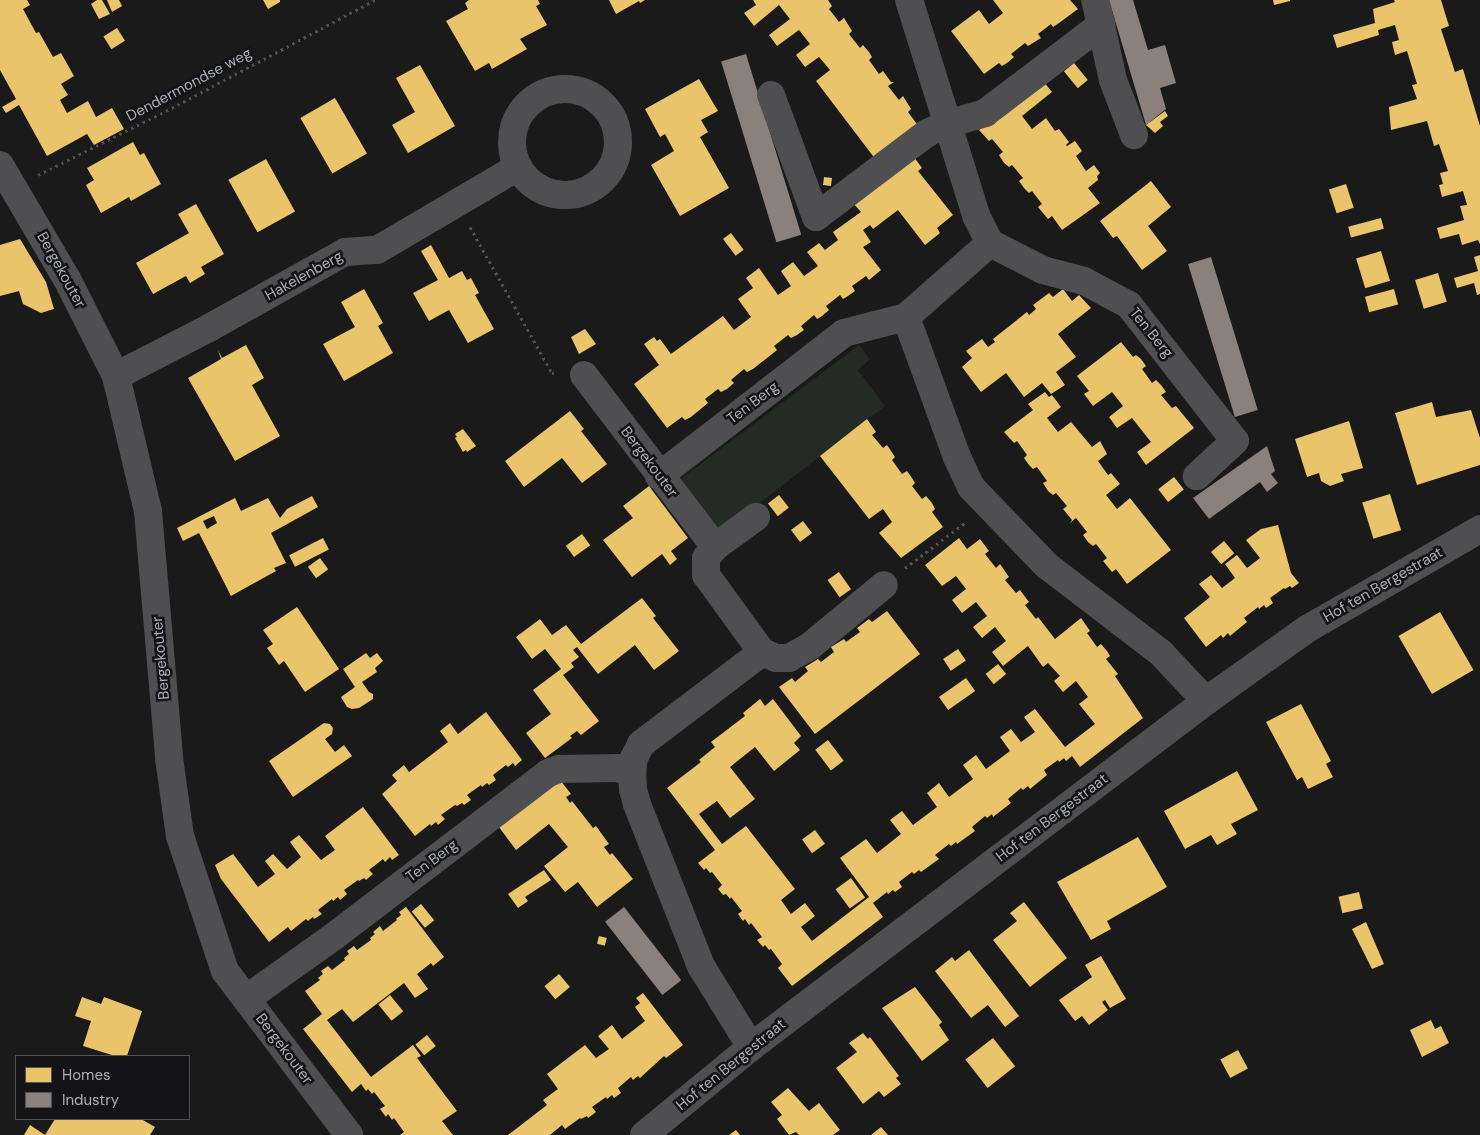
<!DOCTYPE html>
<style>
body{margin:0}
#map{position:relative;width:1480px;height:1135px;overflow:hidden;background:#1a1a1a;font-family:"DM Sans",sans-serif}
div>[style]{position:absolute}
.green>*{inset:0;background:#242a24}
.homes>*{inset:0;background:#e9c46a;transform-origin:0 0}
.industry>*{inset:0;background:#8a817c;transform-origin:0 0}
.path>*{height:3px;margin-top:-1.5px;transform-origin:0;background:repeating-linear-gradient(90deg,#505153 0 2.5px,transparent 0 6.5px)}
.street>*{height:28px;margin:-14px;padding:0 14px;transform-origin:14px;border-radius:14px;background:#4f4f52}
.street>.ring{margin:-14px;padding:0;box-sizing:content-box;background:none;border:28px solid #4f4f52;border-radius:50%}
span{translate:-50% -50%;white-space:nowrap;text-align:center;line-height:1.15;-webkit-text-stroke:5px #141416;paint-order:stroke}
.street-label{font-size:15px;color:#adb0b9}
.legend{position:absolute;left:15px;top:1055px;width:175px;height:65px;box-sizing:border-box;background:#141416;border:1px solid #515257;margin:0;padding:6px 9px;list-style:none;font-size:15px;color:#adb0b9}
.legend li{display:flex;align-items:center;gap:10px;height:25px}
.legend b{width:25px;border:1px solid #515257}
</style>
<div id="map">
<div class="green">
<i style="clip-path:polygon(859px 345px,870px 359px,858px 370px,885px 406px,721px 533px,678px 481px)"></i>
</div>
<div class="homes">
<i style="clip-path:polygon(0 0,27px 0,30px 5px,23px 9px,36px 33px,39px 32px,53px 57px,61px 53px,74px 76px,61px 84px,68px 95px,60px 100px,67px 113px,88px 101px,96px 117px,112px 108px,124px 129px,94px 145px,87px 134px,47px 156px,19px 105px,6px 113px,2px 107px,16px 99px,0 70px)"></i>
<i style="clip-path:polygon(97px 0,102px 0,110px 14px,99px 19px,91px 4px)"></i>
<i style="clip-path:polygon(107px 0,119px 0,122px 6px,112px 12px)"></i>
<i style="clip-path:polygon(263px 0,280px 0,280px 2px,268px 9px)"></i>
<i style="clip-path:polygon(469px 0,538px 0,540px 4px,536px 6px,547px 25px,520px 39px,527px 49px,492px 69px,489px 63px,475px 71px,446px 21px,468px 9px,465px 3px)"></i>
<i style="clip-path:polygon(609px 0,645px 0,640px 3px,639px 1px,616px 14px)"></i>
<i style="clip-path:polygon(753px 0,828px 0,832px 6px,829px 9px,839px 22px,844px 18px,852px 31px,849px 34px,860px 48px,863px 45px,869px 52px,872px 57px,869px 60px,879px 74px,883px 71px,891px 82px,894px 82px,888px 86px,899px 100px,903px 96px,911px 109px,908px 112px,919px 127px,876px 160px,816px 81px,830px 70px,819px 57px,805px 67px,796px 55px,810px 44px,799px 30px,777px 46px,769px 35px,790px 19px,779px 5px,754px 26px,744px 13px,756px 5px)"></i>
<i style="clip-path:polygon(993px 0,1070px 0,1078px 9px,1059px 23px,1053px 27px,1051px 24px,1038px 34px,1041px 38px,1028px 46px,1025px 43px,1011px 54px,1014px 57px,1007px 63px,1002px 66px,999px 63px,984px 74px,951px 31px,979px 10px,989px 24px,1003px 13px)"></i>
<i style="clip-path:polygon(1273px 0,1290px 0,1290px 1px,1274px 5px)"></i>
<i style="clip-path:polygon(1394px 0,1441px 0,1449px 26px,1441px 29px,1455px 72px,1463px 69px,1480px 126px,1480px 244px,1478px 240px,1462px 245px,1459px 234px,1440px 239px,1437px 228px,1464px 220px,1460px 206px,1467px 205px,1463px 191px,1442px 197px,1439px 185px,1443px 184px,1440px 173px,1448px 171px,1439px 144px,1434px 146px,1427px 121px,1391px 130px,1389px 107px,1417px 99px,1412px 85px,1417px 84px,1407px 51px,1395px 55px,1392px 42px,1399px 40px,1395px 25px,1378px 30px,1379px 35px,1337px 48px,1333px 35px,1375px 23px,1373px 9px,1395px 2px)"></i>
<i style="left:117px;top:28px;width:15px;height:16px;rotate:58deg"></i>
<i style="left:1074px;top:63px;width:22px;height:13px;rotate:51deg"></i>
<i style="clip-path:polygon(420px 65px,455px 126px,408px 153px,392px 125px,415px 112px,396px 78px)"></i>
<i style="clip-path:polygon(699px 79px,718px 111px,701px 120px,708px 132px,700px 137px,729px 188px,680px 216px,651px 165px,674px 151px,665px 134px,660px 137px,645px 109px)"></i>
<i style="clip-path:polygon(1043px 81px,1052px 92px,1022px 116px,1032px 129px,1046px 118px,1055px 131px,1059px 129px,1069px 142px,1066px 145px,1067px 146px,1075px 141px,1082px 151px,1076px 156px,1086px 171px,1094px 165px,1100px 173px,1097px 176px,1098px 180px,1088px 188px,1100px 203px,1062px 230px,1052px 216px,1048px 219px,1038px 207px,1042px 204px,1032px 191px,1029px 193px,1024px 188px,1019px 181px,1023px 178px,1012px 165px,1009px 167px,1004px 163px,999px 155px,1003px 152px,992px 139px,989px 141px,979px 130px)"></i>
<i style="left:335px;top:98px;width:64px;height:40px;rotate:60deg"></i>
<i style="clip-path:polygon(1165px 111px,1168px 116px,1160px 122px,1163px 126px,1155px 133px,1146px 125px)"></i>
<i style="clip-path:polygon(133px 142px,140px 155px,144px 153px,161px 184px,131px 201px,129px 197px,101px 213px,86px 185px,94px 180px,87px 168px)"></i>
<i style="clip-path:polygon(914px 157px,922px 168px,918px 171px,953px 215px,937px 228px,940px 233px,925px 245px,898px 210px,873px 229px,870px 225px,863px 230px,871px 242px,863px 247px,881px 270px,869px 280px,866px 276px,852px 286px,855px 291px,848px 296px,843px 299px,840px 295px,826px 306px,829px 310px,822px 316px,817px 319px,814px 315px,801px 326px,804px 330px,797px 335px,791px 338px,788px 335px,774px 346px,777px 350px,753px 369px,747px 372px,744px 369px,731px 380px,734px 383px,727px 389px,721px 392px,718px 389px,705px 399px,708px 403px,691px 417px,685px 420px,682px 417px,667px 428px,634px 384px,659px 365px,644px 344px,654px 337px,657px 341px,660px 339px,671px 354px,723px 316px,734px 330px,751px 317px,738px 299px,753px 288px,746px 278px,759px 268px,778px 295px,791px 286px,781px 271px,793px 262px,804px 276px,818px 266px,807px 252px,819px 243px,825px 250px,838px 240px,833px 232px,861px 212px,853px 203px)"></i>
<i style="left:266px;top:159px;width:60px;height:43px;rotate:61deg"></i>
<i style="left:824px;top:177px;width:8px;height:8px;rotate:7deg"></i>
<i style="clip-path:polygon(1151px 181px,1171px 207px,1148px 226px,1167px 251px,1142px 270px,1117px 236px,1113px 238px,1100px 221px)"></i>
<i style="left:1346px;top:184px;width:25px;height:18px;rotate:72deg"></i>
<i style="clip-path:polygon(196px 204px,224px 254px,201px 267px,205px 274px,190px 283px,186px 276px,153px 294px,136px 263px,189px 233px,178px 214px)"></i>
<i style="left:1381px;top:218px;width:11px;height:34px;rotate:75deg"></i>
<i style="left:731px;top:233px;width:21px;height:10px;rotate:53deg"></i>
<i style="clip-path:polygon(20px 239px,46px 282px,54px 309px,41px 313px,23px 304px,19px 291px,0 296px,0 245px)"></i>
<i style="clip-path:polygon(431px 245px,449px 278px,462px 271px,467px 280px,471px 278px,479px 293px,475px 295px,494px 329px,468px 343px,449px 310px,429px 321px,413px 293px,438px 280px,421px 251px)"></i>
<i style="left:1381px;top:251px;width:31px;height:26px;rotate:73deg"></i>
<i style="clip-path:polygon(1480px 255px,1480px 294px,1477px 295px,1474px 283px,1457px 288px,1454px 278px,1478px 271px,1474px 257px)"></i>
<i style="left:1438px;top:273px;width:30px;height:24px;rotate:73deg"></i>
<i style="clip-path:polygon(364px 289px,383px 323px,378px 326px,393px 353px,344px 381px,323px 344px,355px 327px,341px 302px)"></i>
<i style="clip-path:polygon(1063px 289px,1072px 301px,1079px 295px,1091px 308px,1058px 334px,1076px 357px,1056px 372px,1065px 385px,1051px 394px,1042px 383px,1024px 397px,1006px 373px,981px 392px,962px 367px,972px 358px,966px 351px,982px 339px,988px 347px,995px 342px,993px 339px,1027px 312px,1029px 315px,1036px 309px,1033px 305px,1049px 293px,1053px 297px)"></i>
<i style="left:1394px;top:289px;width:16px;height:30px;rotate:75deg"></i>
<i style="clip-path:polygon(585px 329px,596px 344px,579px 354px,571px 337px)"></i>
<i style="clip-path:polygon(1121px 342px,1133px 357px,1136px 355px,1141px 359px,1146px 366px,1142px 369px,1152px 383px,1156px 380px,1161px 385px,1166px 392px,1161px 395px,1172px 408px,1176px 406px,1180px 411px,1194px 428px,1146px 465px,1137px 452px,1151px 442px,1132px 418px,1117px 428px,1109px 417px,1123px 406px,1112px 392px,1093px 406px,1084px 394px,1089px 391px,1077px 376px)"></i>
<i style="clip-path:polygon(246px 345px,264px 378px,252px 385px,280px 436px,235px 461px,188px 378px,221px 359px,218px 350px,222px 358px)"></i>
<i style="clip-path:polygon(1045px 392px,1049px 397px,1052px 395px,1061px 407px,1047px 418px,1058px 432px,1071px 422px,1092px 447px,1100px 441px,1107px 454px,1098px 461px,1108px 475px,1111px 473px,1120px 484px,1106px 495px,1117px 509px,1130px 498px,1171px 550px,1127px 584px,1116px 569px,1112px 572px,1103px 561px,1107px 558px,1096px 544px,1093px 546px,1088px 542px,1083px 535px,1087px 532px,1076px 518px,1070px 523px,1072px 520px,1063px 509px,1067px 506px,1056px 493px,1053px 495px,1048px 491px,1043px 483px,1047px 481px,1037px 467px,1033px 469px,1029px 465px,1024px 458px,1027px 455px,1017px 441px,1014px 443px,1004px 432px,1033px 410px,1028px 404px)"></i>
<i style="clip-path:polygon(1432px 402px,1436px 417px,1471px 410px,1480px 438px,1480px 465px,1417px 485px,1395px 413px)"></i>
<i style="clip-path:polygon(570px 411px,584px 429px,581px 431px,607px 464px,582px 483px,562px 458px,524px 487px,505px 461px)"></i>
<i style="clip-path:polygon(867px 419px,876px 432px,872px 435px,883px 448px,887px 445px,895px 457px,892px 460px,902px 474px,907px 471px,912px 478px,915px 483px,912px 486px,922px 499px,926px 496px,932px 503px,935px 509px,932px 512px,943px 527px,901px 558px,879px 533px,892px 522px,883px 509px,869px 519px,820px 456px)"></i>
<i style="clip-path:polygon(1349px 421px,1363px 468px,1341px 474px,1344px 481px,1330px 486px,1321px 481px,1319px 473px,1307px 477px,1295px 439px)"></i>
<i style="clip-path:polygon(463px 429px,476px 446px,467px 452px,466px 450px,463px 452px,455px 438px,457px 437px,455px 434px)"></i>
<i style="left:1174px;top:477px;width:16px;height:20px;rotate:52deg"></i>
<i style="clip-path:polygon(649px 486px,688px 538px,671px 551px,677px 559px,670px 565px,662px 554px,632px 577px,603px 540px,633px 518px,623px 506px)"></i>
<i style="left:1390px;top:494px;width:38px;height:29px;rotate:73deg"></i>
<i style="left:779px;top:495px;width:16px;height:14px;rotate:52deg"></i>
<i style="clip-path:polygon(evenodd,312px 496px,318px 507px,271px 533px,286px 563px,274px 568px,276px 571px,231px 596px,199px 533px,183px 541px,177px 528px,235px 498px,241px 511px,268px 498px,280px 518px,287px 509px,312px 496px,214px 516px,217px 523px,207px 529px,203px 521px,214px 516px)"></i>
<i style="left:803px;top:521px;width:15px;height:15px;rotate:53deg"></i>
<i style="clip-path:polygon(1278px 525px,1291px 573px,1299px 583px,1292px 588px,1290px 586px,1285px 589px,1284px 588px,1270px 598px,1273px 603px,1266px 608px,1264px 605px,1259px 609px,1258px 607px,1244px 618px,1247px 622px,1230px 636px,1228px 633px,1223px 638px,1221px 635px,1206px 647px,1184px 618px,1210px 597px,1199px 584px,1211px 575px,1222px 588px,1235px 578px,1225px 564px,1237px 555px,1247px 568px,1260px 558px,1246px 540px,1261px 529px)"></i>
<i style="left:582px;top:534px;width:14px;height:20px;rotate:54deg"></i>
<i style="left:323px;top:538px;width:13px;height:38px;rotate:63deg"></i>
<i style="clip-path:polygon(959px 538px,967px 549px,980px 539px,989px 551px,985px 554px,996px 568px,1000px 564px,1009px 577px,1005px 580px,1016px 593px,1020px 590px,1029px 602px,1025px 605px,1036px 619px,1038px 617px,1055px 639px,1081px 618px,1090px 631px,1087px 633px,1097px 647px,1101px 644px,1107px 651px,1110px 656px,1106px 659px,1118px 674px,1115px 676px,1143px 718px,1080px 767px,1072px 756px,1066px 761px,1064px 758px,1059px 762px,1058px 760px,1044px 770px,1047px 775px,1030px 789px,1028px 786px,1023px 790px,1021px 788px,1008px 799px,1011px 803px,993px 817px,992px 814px,987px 818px,985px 816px,972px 827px,975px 831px,957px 844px,956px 842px,951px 846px,949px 844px,935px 855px,939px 859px,921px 872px,919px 870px,914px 874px,912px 872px,899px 882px,902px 887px,895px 892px,893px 890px,888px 894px,887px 892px,873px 903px,883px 917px,792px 986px,778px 968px,782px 964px,771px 949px,769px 950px,765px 945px,763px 947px,757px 940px,762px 937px,751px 923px,749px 925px,745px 919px,743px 921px,738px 914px,742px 911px,731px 897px,730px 899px,726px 894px,723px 895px,718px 889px,722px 885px,712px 872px,710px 873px,706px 868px,704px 870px,698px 863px,715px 850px,667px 788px,701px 762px,699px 760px,715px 747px,711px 742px,745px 716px,743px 713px,760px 699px,765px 706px,773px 699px,801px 736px,794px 743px,800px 750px,774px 771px,755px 747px,730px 767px,755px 799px,730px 818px,717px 801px,699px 814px,722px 844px,746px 826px,795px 889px,781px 900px,791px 914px,805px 903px,815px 916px,801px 927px,812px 941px,869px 897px,840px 858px,866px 839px,877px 853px,901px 834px,890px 820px,902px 811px,913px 825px,937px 807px,927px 793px,939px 783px,949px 797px,973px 779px,963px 765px,976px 755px,986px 769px,1010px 751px,1000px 737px,1011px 729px,1021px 742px,1035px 732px,1024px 717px,1035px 709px,1065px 747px,1095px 724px,1079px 704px,1088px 697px,1076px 681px,1063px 692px,1054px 681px,1060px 676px,1048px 663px,1043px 667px,1028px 646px,1003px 666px,992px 652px,1006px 641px,995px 627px,982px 638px,973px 627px,987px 616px,976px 602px,962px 613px,952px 600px,966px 589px,956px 576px,942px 586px,925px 565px)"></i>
<i style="left:1224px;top:541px;width:16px;height:17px;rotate:50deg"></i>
<i style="left:320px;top:558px;width:14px;height:15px;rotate:54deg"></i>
<i style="left:839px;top:572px;width:21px;height:14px;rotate:55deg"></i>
<i style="clip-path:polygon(642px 598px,656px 616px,653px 618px,679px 651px,654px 670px,635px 645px,598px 674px,577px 647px,573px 650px,579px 657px,571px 663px,574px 667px,563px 675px,599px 721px,581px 735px,577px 731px,570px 736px,572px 738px,545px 758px,526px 733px,551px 714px,533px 690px,561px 669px,545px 649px,532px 659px,516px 637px,540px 619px,552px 635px,566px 625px,581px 644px)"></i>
<i style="clip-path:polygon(297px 607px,339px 669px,305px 692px,284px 661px,279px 665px,267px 648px,273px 644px,263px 630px)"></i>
<i style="clip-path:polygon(887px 611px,920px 654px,815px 734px,779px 687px,792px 678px,795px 682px,808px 671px,805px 667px,818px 659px,821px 662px,834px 652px,831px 647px,844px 639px,846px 642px,860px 632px,857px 628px,869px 619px,872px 622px)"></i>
<i style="left:1440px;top:612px;width:67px;height:48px;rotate:60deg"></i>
<i style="left:958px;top:649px;width:14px;height:18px;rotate:56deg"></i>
<i style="clip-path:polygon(366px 653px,370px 658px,377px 653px,383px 661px,375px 668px,377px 672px,362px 682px,369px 692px,373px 694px,373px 699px,359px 708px,352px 709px,347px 707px,341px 697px,355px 687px,343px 669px)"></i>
<i style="left:998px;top:664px;width:13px;height:16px;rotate:51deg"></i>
<i style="left:966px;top:678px;width:16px;height:33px;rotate:55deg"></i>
<i style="clip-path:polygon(1301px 704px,1331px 761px,1326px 764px,1333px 777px,1308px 789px,1302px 777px,1297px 780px,1266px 722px)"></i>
<i style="clip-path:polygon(486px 712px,522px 760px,515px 766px,513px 763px,508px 767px,506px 765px,493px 775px,496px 780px,489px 785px,487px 783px,482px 787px,481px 785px,467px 795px,471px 800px,464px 805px,462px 803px,457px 806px,455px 805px,441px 815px,445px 819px,438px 825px,436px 822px,431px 826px,430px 824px,415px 836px,382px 794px,397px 781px,392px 775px,404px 765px,409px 772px,448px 742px,440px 731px,450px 723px,458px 734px)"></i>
<i style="clip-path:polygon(324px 723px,330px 724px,333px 728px,332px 734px,325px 739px,335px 752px,344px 745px,352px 756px,293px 797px,269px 761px)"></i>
<i style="left:828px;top:740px;width:26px;height:16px;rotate:53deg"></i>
<i style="clip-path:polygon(1237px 771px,1258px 810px,1231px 824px,1237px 834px,1217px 845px,1211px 835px,1185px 849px,1164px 811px)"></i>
<i style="clip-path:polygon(557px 776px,571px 794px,566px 797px,570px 803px,572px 801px,593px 828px,596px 826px,609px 844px,604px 847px,610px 855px,612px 853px,633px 879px,597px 907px,578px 882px,565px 892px,544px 866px,568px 847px,549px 824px,516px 850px,496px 823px)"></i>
<i style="clip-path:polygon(363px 807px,399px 855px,392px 860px,390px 857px,385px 862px,383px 859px,369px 870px,373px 874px,366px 880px,364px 878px,359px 881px,358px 880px,344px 890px,347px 894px,340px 900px,338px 897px,333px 901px,332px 899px,318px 910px,322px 914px,314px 919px,313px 917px,308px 921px,306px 919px,291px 931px,288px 927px,269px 942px,221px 879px,215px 865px,233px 854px,258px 887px,275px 874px,265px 861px,273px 854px,287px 869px,301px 857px,290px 842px,299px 835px,321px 860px,335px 850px,325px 836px)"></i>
<i style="left:815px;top:830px;width:17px;height:16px;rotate:54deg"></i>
<i style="clip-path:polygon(1138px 837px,1167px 887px,1107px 921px,1111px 929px,1091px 940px,1057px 882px)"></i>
<i style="clip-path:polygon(544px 870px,551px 880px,525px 897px,528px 901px,518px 908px,508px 894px)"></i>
<i style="left:851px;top:878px;width:24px;height:19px;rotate:54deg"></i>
<i style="left:1359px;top:892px;width:17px;height:21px;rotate:77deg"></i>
<i style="clip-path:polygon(1024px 902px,1067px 958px,1030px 987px,993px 940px,1017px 921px,1010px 913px)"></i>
<i style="left:421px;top:904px;width:21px;height:12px;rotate:51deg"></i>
<i style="clip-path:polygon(406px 907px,444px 957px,433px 966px,431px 963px,417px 974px,428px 989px,415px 998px,404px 983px,353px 1022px,342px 1009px,327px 1020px,371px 1077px,413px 1045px,421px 1056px,417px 1058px,457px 1111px,442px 1121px,453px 1135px,400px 1135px,404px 1132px,394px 1118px,392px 1120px,388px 1114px,386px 1117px,380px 1109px,385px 1106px,374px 1092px,372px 1094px,368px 1089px,366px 1091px,361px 1084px,352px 1092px,303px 1029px,322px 1014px,305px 991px,320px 980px,318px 978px,323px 974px,321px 971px,328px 966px,332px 970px,345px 960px,344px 958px,349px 954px,347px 951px,354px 946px,357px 950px,371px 940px,370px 938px,375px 934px,373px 932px,380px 926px,383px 931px,397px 920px,396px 919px,401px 915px,399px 912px)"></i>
<i style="clip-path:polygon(1366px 922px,1384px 964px,1372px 969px,1352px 929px)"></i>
<i style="left:599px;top:936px;width:8px;height:8px;rotate:14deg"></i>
<i style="clip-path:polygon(969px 950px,1019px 1016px,1005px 1027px,988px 1005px,971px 1018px,935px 971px,952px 957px,955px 961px)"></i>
<i style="clip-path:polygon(1101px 956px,1126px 999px,1110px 1008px,1105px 1000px,1102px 1002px,1108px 1010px,1089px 1025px,1082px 1016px,1075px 1021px,1059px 1000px,1092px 977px,1085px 965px)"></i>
<i style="left:559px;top:974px;width:17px;height:19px;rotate:50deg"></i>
<i style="clip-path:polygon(915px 987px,942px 1022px,939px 1025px,949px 1040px,922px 1061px,882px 1008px)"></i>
<i style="clip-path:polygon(643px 993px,683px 1045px,666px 1058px,664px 1056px,640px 1078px,638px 1076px,633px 1080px,631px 1077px,618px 1088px,621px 1093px,614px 1098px,612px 1095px,607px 1099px,606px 1097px,592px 1107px,596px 1112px,588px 1118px,587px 1116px,581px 1119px,580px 1118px,565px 1129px,562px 1125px,550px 1135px,508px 1135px,547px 1105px,543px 1100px,558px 1089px,547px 1074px,585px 1045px,596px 1058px,609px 1049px,598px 1036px,612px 1025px,622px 1039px,645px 1021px,635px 1007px,640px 1003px,636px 998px)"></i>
<i style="left:390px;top:995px;width:21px;height:15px;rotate:51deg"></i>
<i style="clip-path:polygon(82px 997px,101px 1004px,104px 997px,142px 1011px,127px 1056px,115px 1056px,83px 1046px,91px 1021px,75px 1016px)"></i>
<i style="clip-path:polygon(1431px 1020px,1435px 1029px,1441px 1026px,1449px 1043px,1422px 1057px,1410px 1030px)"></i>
<i style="clip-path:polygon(863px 1033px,868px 1039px,870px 1037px,899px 1076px,896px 1078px,901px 1084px,884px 1097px,879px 1091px,863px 1104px,836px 1068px,857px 1052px,849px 1043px)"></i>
<i style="left:427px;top:1035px;width:14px;height:15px;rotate:51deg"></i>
<i style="left:993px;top:1038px;width:36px;height:35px;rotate:52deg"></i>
<i style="left:1238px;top:1050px;width:21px;height:20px;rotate:62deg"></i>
<i style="clip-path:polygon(788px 1088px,809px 1111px,819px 1103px,840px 1130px,833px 1135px,799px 1135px,796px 1132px,789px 1135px,777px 1119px,782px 1115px,771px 1102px)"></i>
<i style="clip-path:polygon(55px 1119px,141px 1119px,155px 1127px,150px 1135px,24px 1135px,30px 1125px,45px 1135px)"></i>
<i style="clip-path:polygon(881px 1127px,888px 1135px,871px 1135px)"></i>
<i style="clip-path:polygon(736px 1130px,740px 1135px,729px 1135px)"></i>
</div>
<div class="industry">
<i style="clip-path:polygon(1109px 0,1133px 0,1148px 50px,1165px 45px,1176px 83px,1160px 88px,1166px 109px,1146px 125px)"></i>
<i style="left:746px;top:54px;width:189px;height:26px;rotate:73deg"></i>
<i style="left:1211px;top:257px;width:160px;height:24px;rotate:73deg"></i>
<i style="clip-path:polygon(1267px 446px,1275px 471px,1271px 474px,1278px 483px,1267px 492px,1260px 482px,1209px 519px,1193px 498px)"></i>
<i style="left:624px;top:907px;width:93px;height:24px;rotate:52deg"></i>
</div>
<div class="path">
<i style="left:38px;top:175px;width:143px;rotate:-26.6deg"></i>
<i style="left:166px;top:111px;width:237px;rotate:-28deg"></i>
<i style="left:470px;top:227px;width:167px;rotate:60.7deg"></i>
<i style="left:552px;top:373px;width:4px"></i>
<i style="left:905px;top:568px;width:76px;rotate:-37deg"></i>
</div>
<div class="street">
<i style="left:1101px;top:25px;width:56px;rotate:77.7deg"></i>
<i style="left:1113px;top:80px;width:59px;rotate:69.1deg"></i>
<i class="ring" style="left:512px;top:89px;width:78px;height:78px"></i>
<i style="left:771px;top:95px;width:130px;rotate:69.8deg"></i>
<i style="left:816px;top:217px;width:139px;rotate:-37.1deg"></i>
<i style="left:927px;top:133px;width:22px;rotate:-24deg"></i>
<i style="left:947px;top:124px;width:40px;rotate:-16deg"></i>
<i style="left:985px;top:113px;width:146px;rotate:-37.2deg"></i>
<i style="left:1101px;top:25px;width:26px;rotate:-103deg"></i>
<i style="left:0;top:165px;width:132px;rotate:59.6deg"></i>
<i style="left:67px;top:279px;width:109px;rotate:63.2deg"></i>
<i style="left:116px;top:376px;width:139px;rotate:76.7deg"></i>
<i style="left:148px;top:511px;width:248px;rotate:85.1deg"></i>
<i style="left:169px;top:758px;width:79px;rotate:82deg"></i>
<i style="left:180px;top:836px;width:142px;rotate:71.6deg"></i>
<i style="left:225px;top:971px;width:206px;rotate:52.9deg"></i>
<i style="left:990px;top:243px;width:59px;rotate:27deg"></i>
<i style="left:1043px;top:270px;width:42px;rotate:15deg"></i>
<i style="left:1084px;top:281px;width:51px;rotate:28.1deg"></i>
<i style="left:1129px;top:305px;width:172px;rotate:52.1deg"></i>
<i style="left:1235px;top:441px;width:52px;rotate:137.4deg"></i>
<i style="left:906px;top:317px;width:149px;rotate:70deg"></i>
<i style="left:957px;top:457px;width:33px;rotate:65deg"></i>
<i style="left:971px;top:487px;width:108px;rotate:46.1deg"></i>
<i style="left:1046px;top:565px;width:145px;rotate:37.4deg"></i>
<i style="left:1161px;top:653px;width:66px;rotate:46.8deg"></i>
<i style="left:584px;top:375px;width:216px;rotate:52.7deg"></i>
<i style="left:116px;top:376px;width:105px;rotate:-27.3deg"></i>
<i style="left:209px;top:328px;width:156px;rotate:-29.2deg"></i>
<i style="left:345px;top:252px;width:32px;rotate:-4deg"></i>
<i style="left:377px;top:250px;width:164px;rotate:-30.5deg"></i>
<i style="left:659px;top:476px;width:234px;rotate:-37.7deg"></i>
<i style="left:844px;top:333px;width:64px;rotate:-14.5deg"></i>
<i style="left:906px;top:317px;width:112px;rotate:-41.4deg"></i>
<i style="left:990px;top:243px;width:31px;rotate:-117deg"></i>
<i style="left:976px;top:215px;width:225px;rotate:-107.3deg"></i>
<i style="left:762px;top:652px;width:15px;rotate:23deg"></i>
<i style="left:776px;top:658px;width:13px"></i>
<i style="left:789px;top:658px;width:23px;rotate:-29deg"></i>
<i style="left:809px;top:647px;width:97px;rotate:-39.6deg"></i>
<i style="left:246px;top:999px;width:107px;rotate:-35.5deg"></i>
<i style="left:333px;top:937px;width:270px;rotate:-37.3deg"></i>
<i style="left:548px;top:773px;width:12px;rotate:-20deg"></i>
<i style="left:559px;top:769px;width:58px;rotate:-1deg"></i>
<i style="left:617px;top:768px;width:16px;rotate:15deg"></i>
<i style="left:751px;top:1047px;width:95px;rotate:-121.7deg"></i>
<i style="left:701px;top:966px;width:174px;rotate:-111.6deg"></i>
<i style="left:637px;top:804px;width:16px;rotate:-105deg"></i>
<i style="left:633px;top:789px;width:17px;rotate:-93deg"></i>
<i style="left:632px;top:772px;width:14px;rotate:-82deg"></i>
<i style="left:634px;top:758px;width:16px;rotate:-63deg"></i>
<i style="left:641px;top:744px;width:152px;rotate:-37.2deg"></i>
<i style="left:762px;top:652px;width:95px;rotate:-126deg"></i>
<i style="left:706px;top:575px;width:17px;rotate:-90deg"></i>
<i style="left:706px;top:558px;width:14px;rotate:-51deg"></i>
<i style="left:715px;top:547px;width:51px;rotate:-36.2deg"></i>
<i style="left:644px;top:1135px;width:139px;rotate:-39.4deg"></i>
<i style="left:751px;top:1047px;width:572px;rotate:-37.25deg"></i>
<i style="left:1206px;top:701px;width:124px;rotate:-35.5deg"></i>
<i style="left:1307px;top:629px;width:200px;rotate:-30deg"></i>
</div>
<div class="street-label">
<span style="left:189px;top:85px;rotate:-28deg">Dendermondse weg</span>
<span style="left:61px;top:270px;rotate:61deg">Bergekouter</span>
<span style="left:304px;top:276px;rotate:-29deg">Hakelenberg</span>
<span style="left:1151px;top:333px;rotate:51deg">Ten Berg</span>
<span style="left:753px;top:403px;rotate:-37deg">Ten Berg</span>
<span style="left:649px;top:462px;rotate:53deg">Bergekouter</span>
<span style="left:1383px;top:585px;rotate:-30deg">Hof ten Bergestraat</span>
<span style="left:161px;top:658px;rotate:-95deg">Bergekouter</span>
<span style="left:1052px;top:818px;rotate:-37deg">Hof ten Bergestraat</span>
<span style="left:432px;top:861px;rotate:-37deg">Ten Berg</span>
<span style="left:284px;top:1049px;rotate:53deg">Bergekouter</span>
<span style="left:731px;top:1065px;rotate:-39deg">Hof ten Bergestraat</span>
</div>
<ul class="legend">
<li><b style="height:14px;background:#e9c46a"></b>Homes</li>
<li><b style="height:14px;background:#8a817c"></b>Industry</li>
</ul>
</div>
